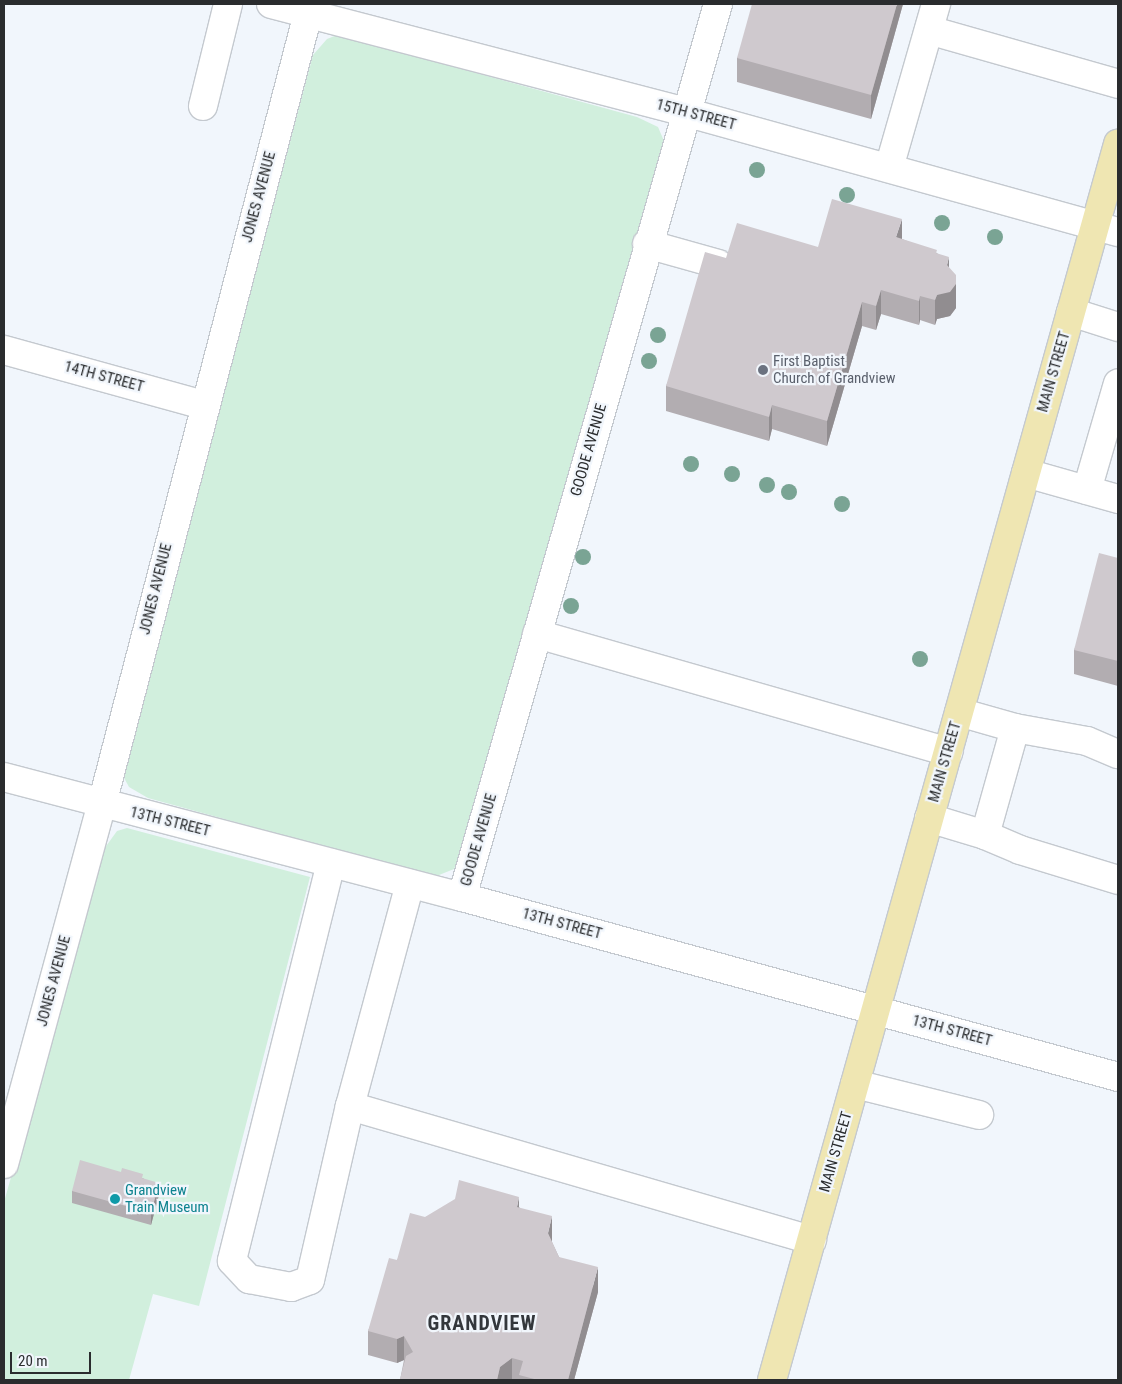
<!DOCTYPE html>
<style>
body{margin:0}
#map{position:relative;width:1122px;height:1384px;overflow:hidden;background:#f1f6fc;font-family:"Roboto Condensed",sans-serif}
div>[style]{position:absolute}
.green>*{inset:0;background:#d1efdd}
.roads{filter:drop-shadow(1px 0 #c4c9cf) drop-shadow(-1px 0 #c4c9cf) drop-shadow(0 1px #c4c9cf) drop-shadow(0 -1px #c4c9cf)}
.minor>*{height:28px;margin:-14px;padding:0 14px;transform-origin:14px;border-radius:14px;background:#fff}
.major>*{height:28px;margin:-14px;padding:0 14px;transform-origin:14px;border-radius:14px;background:#efe6b2}
.trees>*{width:16px;height:16px;margin:-8px;border-radius:50%;background:#7aa494}
.wall>*{inset:0;background:#b2adb1}
.shaded-wall>*{inset:0;background:#918d90}
.building>*{inset:0;background:#cfc9ce}
.dots>*{width:14px;height:14px;translate:-50% -50%;box-sizing:border-box;border:2px solid #f1f6fc;border-radius:50%}
span{translate:-50% -50%;white-space:nowrap;text-align:center;line-height:1.15;-webkit-text-stroke:4.5px #f1f6fc;paint-order:stroke}
.street-label{font-size:15px;color:#2a2c2e}
.worship-label{font-size:15px;color:#5b616d}
.left{translate:0 -50%;text-align:left}
.culture-label{font-size:15px;color:#0d838f}
.district-label{font-size:20px;color:#33373c;font-weight:700;letter-spacing:1px}
.frame{position:absolute;inset:0;border:5px solid #2a2c2e;pointer-events:none}
.scale{position:absolute;left:10px;top:1352px;width:81px;height:22px;box-sizing:border-box;border:2px solid #2a2c2e;border-top:0;padding-left:6px;font-size:15px;line-height:18px;white-space:nowrap;color:#2a2c2e;-webkit-text-stroke:4px #f1f6fc;paint-order:stroke}
</style>
<div id="map">
<div class="green">
<i style="clip-path:polygon(337px 35px,637px 117px,658px 127px,664px 141px,463px 848px,454px 869px,434px 877px,148px 798px,129px 787px,123px 776px,313px 55px,327px 39px)"></i>
<i style="clip-path:polygon(127px 828px,310px 877px,199px 1306px,153px 1294px,129px 1380px,4px 1380px,4px 1202px,104px 849px,117px 831px)"></i>
</div>
<div class="roads">
<div class="minor">
<i style="left:271px;top:4px;width:428px;rotate:14.6deg"></i>
<i style="left:685px;top:112px;width:449px;rotate:15.5deg"></i>
<i style="left:929px;top:30px;width:197px;rotate:15.9deg"></i>
<i style="left:203px;top:106px;width:105px;rotate:-76.2deg"></i>
<i style="left:889px;top:168px;width:171px;rotate:-74deg"></i>
<i style="left:647px;top:244px;width:74px;rotate:15.7deg"></i>
<i style="left:1071px;top:312px;width:49px;rotate:17.7deg"></i>
<i style="left:4px;top:350px;width:206px;rotate:15.4deg"></i>
<i style="left:1026px;top:473px;width:96px;rotate:15.8deg"></i>
<i style="left:1087px;top:490px;width:111px;rotate:-73.8deg"></i>
<i style="left:537px;top:634px;width:428px;rotate:16deg"></i>
<i style="left:1015px;top:728px;width:73px;rotate:10.2deg"></i>
<i style="left:1087px;top:741px;width:34px;rotate:23deg"></i>
<i style="left:4px;top:777px;width:473px;rotate:14.7deg"></i>
<i style="left:462px;top:897px;width:680px;rotate:15.34deg"></i>
<i style="left:929px;top:818px;width:59px;rotate:16.9deg"></i>
<i style="left:985px;top:835px;width:111px;rotate:-74.3deg"></i>
<i style="left:1015px;top:728px;width:58px;rotate:-164.1deg"></i>
<i style="left:985px;top:835px;width:38px;rotate:23deg"></i>
<i style="left:1020px;top:850px;width:102px;rotate:17deg"></i>
<i style="left:331px;top:863px;width:410px;rotate:104deg"></i>
<i style="left:232px;top:1261px;width:25px;rotate:47deg"></i>
<i style="left:249px;top:1279px;width:43px;rotate:10.8deg"></i>
<i style="left:291px;top:1287px;width:20px;rotate:-20deg"></i>
<i style="left:310px;top:1280px;width:179px;rotate:-77.1deg"></i>
<i style="left:350px;top:1106px;width:481px;rotate:16.2deg"></i>
<i style="left:462px;top:897px;width:929px;rotate:-74deg"></i>
<i style="left:855px;top:1084px;width:128px;rotate:14deg"></i>
<i style="left:350px;top:1106px;width:230px;rotate:-74.9deg"></i>
<i style="left:4px;top:1164px;width:373px;rotate:-74.8deg"></i>
<i style="left:102px;top:804px;width:816px;rotate:-75.39deg"></i>
</div>
<div class="major">
<i style="left:772px;top:1380px;width:1284px;rotate:-74.36deg"></i>
</div>
</div>
<div class="trees">
<i style="left:757px;top:170px"></i>
<i style="left:847px;top:195px"></i>
<i style="left:942px;top:223px"></i>
<i style="left:995px;top:237px"></i>
<i style="left:658px;top:335px"></i>
<i style="left:649px;top:361px"></i>
<i style="left:691px;top:464px"></i>
<i style="left:732px;top:474px"></i>
<i style="left:767px;top:485px"></i>
<i style="left:789px;top:492px"></i>
<i style="left:842px;top:504px"></i>
<i style="left:583px;top:557px"></i>
<i style="left:571px;top:606px"></i>
<i style="left:920px;top:659px"></i>
</div>
<div class="wall">
<i style="clip-path:polygon(903px 4px,871px 119px,737px 82px,737px 58px)"></i>
<i style="clip-path:polygon(902px 239px,937px 253px,949px 268px,956px 308px,950px 316px,937px 319px,935px 325px,920px 320px,919px 325px,881px 314px,876px 330px,862px 326px,827px 446px,772px 429px,769px 441px,666px 411px,666px 386px,726px 258px,818px 247px)"></i>
<i style="clip-path:polygon(1118px 558px,1118px 686px,1074px 674px,1074px 650px)"></i>
<i style="clip-path:polygon(143px 1178px,159px 1195px,151px 1225px,72px 1203px,72px 1191px)"></i>
<i style="clip-path:polygon(519px 1207px,552px 1240px,552px 1242px,559px 1257px,598px 1292px,574px 1380px,400px 1380px,404px 1360px,397px 1363px,368px 1355px,368px 1331px,397px 1260px,425px 1217px)"></i>
</div>
<div class="shaded-wall">
<i style="clip-path:polygon(897px 4px,903px 4px,871px 119px,871px 95px)"></i>
<i style="clip-path:polygon(902px 219px,902px 244px,896px 237px)"></i>
<i style="clip-path:polygon(949px 257px,949px 281px,947px 265px)"></i>
<i style="clip-path:polygon(956px 275px,956px 308px,950px 316px,937px 319px,935px 325px,935px 300px,937px 295px)"></i>
<i style="clip-path:polygon(881px 290px,881px 314px,876px 330px,876px 306px)"></i>
<i style="clip-path:polygon(920px 296px,920px 320px,919px 325px,919px 301px)"></i>
<i style="clip-path:polygon(862px 302px,862px 326px,827px 446px,827px 421px)"></i>
<i style="clip-path:polygon(772px 405px,772px 429px,769px 441px,769px 417px)"></i>
<i style="clip-path:polygon(159px 1183px,159px 1195px,151px 1225px,151px 1213px)"></i>
<i style="clip-path:polygon(519px 1197px,519px 1221px,517px 1207px)"></i>
<i style="clip-path:polygon(552px 1216px,552px 1240px,548px 1257px,548px 1233px)"></i>
<i style="clip-path:polygon(598px 1267px,598px 1292px,574px 1380px,568px 1380px)"></i>
<i style="clip-path:polygon(404px 1336px,404px 1360px,397px 1363px,397px 1339px)"></i>
<i style="clip-path:polygon(512px 1358px,512px 1380px,497px 1380px,500px 1367px)"></i>
</div>
<div class="building">
<i style="clip-path:polygon(752px 4px,897px 4px,871px 95px,737px 58px)"></i>
<i style="clip-path:polygon(832px 199px,902px 219px,896px 237px,937px 250px,936px 253px,949px 257px,947px 265px,956px 275px,956px 284px,950px 292px,937px 295px,935px 300px,920px 296px,919px 301px,881px 290px,876px 306px,862px 302px,827px 421px,772px 405px,769px 417px,666px 386px,705px 252px,726px 258px,737px 223px,818px 247px)"></i>
<i style="clip-path:polygon(1099px 553px,1118px 558px,1118px 661px,1074px 650px)"></i>
<i style="clip-path:polygon(80px 1160px,121px 1172px,122px 1168px,143px 1174px,142px 1178px,159px 1183px,151px 1213px,72px 1191px)"></i>
<i style="clip-path:polygon(459px 1180px,519px 1197px,517px 1207px,552px 1216px,548px 1233px,559px 1257px,598px 1267px,568px 1380px,538px 1380px,519px 1375px,523px 1361px,512px 1358px,500px 1367px,497px 1380px,405px 1380px,400px 1379px,406px 1356px,413px 1352px,404px 1336px,397px 1339px,368px 1331px,389px 1258px,397px 1260px,410px 1213px,425px 1217px,455px 1199px)"></i>
</div>
<div class="dots">
<i style="left:763px;top:370px;background:#6b7280"></i>
<i style="left:115px;top:1199px;background:#0f9aa8"></i>
</div>
<div class="street-label">
<span style="left:696px;top:115px;rotate:15deg">15TH STREET</span>
<span style="left:259px;top:197px;rotate:-75deg">JONES AVENUE</span>
<span style="left:1054px;top:372px;rotate:-74deg">MAIN STREET</span>
<span style="left:104px;top:377px;rotate:15deg">14TH STREET</span>
<span style="left:589px;top:450px;rotate:-74deg">GOODE AVENUE</span>
<span style="left:156px;top:589px;rotate:-76deg">JONES AVENUE</span>
<span style="left:945px;top:762px;rotate:-74deg">MAIN STREET</span>
<span style="left:170px;top:822px;rotate:14deg">13TH STREET</span>
<span style="left:479px;top:840px;rotate:-74deg">GOODE AVENUE</span>
<span style="left:562px;top:924px;rotate:15deg">13TH STREET</span>
<span style="left:54px;top:981px;rotate:-75deg">JONES AVENUE</span>
<span style="left:952px;top:1031px;rotate:15deg">13TH STREET</span>
<span style="left:836px;top:1152px;rotate:-74deg">MAIN STREET</span>
</div>
<div class="worship-label">
<span class="left" style="left:773px;top:370px">First Baptist<br>Church of Grandview</span>
</div>
<div class="culture-label">
<span class="left" style="left:125px;top:1199px">Grandview<br>Train Museum</span>
</div>
<div class="district-label">
<span style="left:482px;top:1323px">GRANDVIEW</span>
</div>
<div class="frame"></div>
<div class="scale">20 m</div>
</div>
